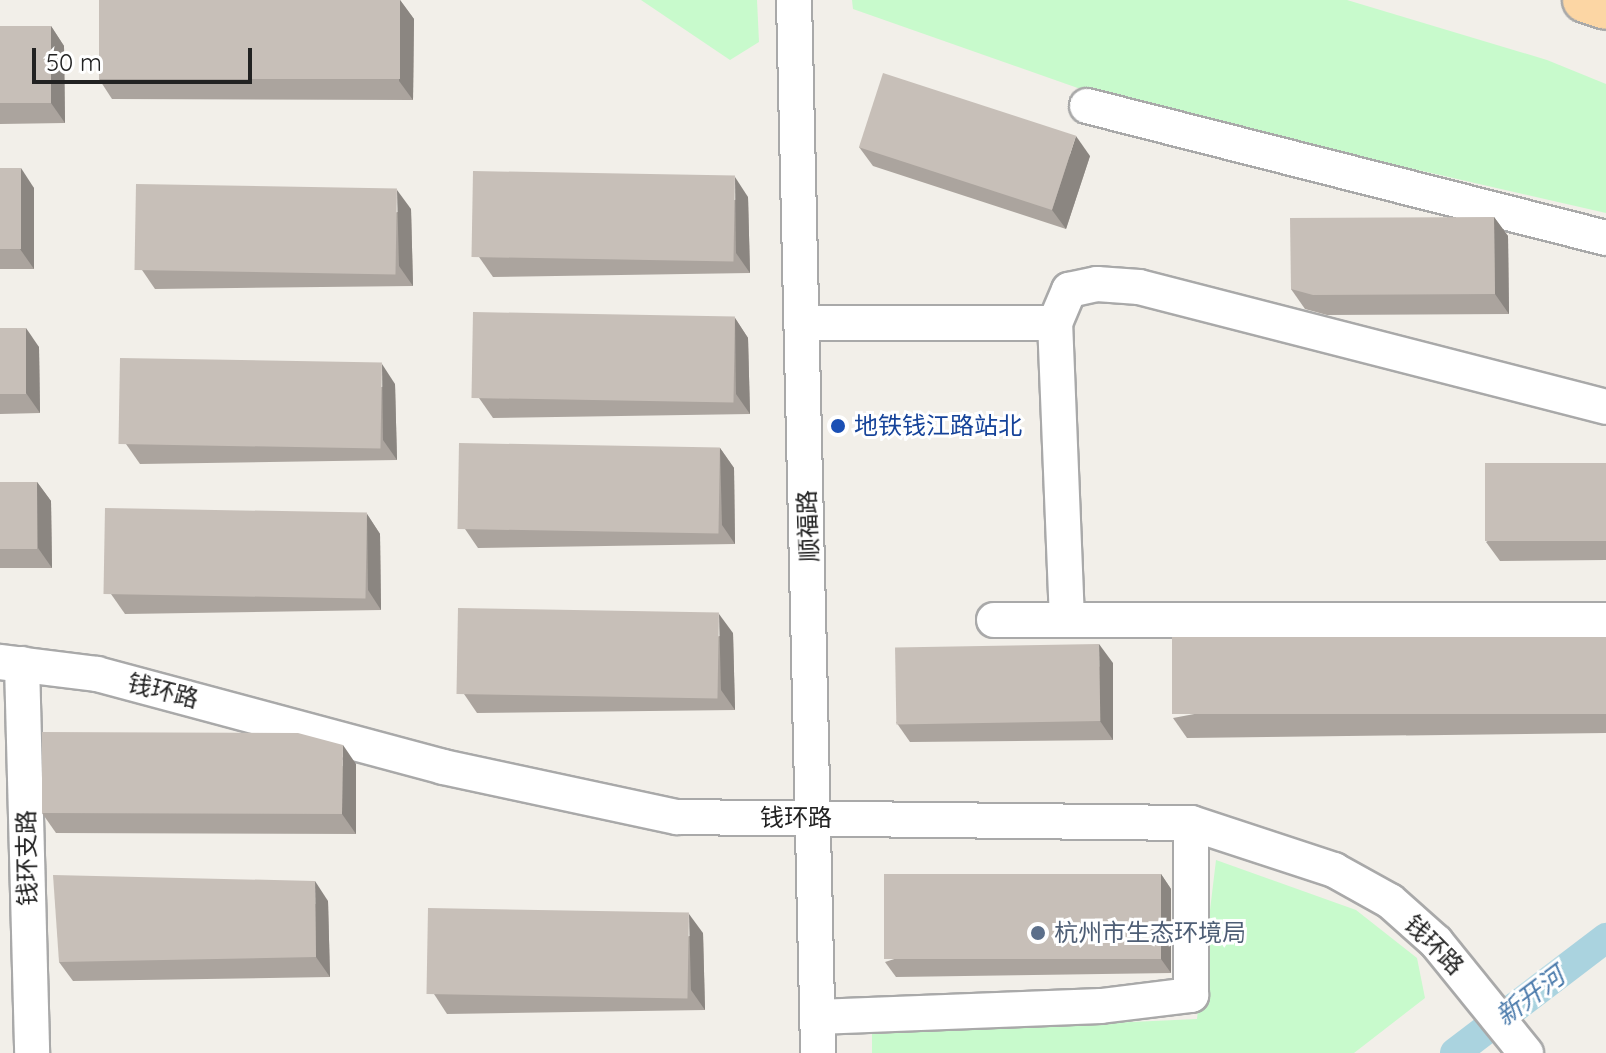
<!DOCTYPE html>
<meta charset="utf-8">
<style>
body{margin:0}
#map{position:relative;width:1606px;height:1053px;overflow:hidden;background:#f2efe9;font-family:Quicksand,"Noto Sans SC",sans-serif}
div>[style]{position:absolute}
.park>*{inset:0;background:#c8facc}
.canal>*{height:30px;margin:-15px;padding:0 15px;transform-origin:15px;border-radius:15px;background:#aad3df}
.roads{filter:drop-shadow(2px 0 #a9a9a9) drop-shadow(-2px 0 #a9a9a9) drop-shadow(0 2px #a9a9a9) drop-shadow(0 -2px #a9a9a9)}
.minor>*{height:34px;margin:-17px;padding:0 17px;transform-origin:17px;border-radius:17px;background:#fff}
.major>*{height:44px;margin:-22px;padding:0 22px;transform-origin:22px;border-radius:22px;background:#fcd6a4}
.wall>*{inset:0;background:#aba49e}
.shaded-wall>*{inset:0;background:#8b8681}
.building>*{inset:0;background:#c7bfb8;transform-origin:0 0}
.dots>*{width:22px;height:22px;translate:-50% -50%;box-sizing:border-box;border:4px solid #fff;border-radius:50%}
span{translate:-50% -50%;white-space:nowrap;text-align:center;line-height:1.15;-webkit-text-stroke:6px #fff;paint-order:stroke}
.transit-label{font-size:24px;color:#164399}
.left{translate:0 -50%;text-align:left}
.street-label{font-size:24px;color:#222}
.service-label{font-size:24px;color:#4e5e75}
.water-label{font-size:26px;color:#4a7aab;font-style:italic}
.scale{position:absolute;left:32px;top:48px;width:220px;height:36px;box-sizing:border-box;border:4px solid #222;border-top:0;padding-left:10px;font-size:24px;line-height:28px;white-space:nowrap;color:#222;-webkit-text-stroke:6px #fff;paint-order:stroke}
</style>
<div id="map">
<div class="park">
<i style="clip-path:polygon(641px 0,757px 0,759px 42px,730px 60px)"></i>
<i style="clip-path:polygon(852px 0,1347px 0,1547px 60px,1606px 84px,1606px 213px,1109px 99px,853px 9px)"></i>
<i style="clip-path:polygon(1216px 860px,1356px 910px,1417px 958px,1425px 998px,1354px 1053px,872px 1053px,872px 1034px,1197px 1019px)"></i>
</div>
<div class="canal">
<i style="left:1455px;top:1053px;width:190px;rotate:-37.3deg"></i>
</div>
<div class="roads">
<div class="minor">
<i style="left:794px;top:0;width:1053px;rotate:88.69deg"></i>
<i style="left:1087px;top:106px;width:536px;rotate:14.27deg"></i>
<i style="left:803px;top:323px;width:252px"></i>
<i style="left:994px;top:620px;width:612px"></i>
<i style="left:1067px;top:620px;width:297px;rotate:-92.3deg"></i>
<i style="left:1055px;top:323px;width:36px;rotate:-67deg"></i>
<i style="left:1069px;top:290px;width:29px;rotate:-12deg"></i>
<i style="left:1097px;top:284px;width:42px;rotate:4.1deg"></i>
<i style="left:1139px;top:287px;width:482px;rotate:14.4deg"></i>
<i style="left:0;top:662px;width:98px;rotate:7.1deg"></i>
<i style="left:97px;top:674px;width:358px;rotate:15deg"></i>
<i style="left:443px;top:767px;width:239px;rotate:12.1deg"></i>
<i style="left:677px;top:817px;width:514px;rotate:0.67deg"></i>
<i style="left:1191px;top:823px;width:151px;rotate:18.2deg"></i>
<i style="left:1334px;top:870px;width:64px;rotate:29deg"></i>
<i style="left:1390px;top:901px;width:62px;rotate:41.7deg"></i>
<i style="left:1436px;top:942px;width:143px;rotate:51deg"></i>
<i style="left:22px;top:664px;width:389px;rotate:88.5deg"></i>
<i style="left:817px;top:1017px;width:284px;rotate:-2.2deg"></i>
<i style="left:1101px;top:1006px;width:91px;rotate:-7deg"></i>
<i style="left:1191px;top:995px;width:172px;rotate:-90deg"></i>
</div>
<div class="major">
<i style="left:1585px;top:0;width:22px;rotate:18deg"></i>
</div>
</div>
<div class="wall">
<i style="clip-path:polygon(400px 0,414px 19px,413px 100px,112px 99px,99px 79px)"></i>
<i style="clip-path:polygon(51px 26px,64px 46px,65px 123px,0 124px,0 27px)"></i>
<i style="clip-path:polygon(859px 147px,1090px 156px,1066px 229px,873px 166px)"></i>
<i style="clip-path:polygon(0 168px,34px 188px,34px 269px,0 269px)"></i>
<i style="clip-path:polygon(748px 197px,750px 273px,493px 277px,479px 257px)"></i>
<i style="clip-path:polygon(411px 209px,413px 286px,155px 289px,142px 270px)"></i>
<i style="clip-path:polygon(1494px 217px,1508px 236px,1509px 314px,1327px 315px,1305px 309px,1291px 289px)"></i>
<i style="clip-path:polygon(735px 318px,748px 338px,750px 414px,493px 418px,479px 398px)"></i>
<i style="clip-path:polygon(0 328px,39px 347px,40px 413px,0 414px)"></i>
<i style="clip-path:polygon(395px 384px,397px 460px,140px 464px,126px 444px)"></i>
<i style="clip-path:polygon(720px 448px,734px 468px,735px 544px,478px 548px,465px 529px)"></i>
<i style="clip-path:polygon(1606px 463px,1606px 560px,1500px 561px,1486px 542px)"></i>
<i style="clip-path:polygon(0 482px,37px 482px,51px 501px,52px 568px,0 568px)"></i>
<i style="clip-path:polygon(367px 514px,380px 534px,381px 610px,125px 614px,111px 594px)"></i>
<i style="clip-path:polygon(733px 633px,735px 710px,477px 713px,464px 694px)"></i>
<i style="clip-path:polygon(1606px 637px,1606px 733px,1187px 738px,1173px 718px)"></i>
<i style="clip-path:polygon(1113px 663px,1113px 740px,910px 742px,896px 722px)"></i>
<i style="clip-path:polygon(356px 764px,356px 834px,56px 833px,42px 813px)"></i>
<i style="clip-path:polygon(1161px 874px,1171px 889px,1171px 973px,896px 977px,885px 962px)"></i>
<i style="clip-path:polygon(328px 901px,330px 977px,73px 981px,59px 962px)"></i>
<i style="clip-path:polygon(703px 933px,705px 1010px,447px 1014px,434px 994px)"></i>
</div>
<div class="shaded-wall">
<i style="clip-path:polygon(400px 0,414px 19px,413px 100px,399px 81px)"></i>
<i style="clip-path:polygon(51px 26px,64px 46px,65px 123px,51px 103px)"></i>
<i style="clip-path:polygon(1076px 136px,1090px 156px,1066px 229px,1052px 210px)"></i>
<i style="clip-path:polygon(21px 168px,34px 188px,34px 269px,20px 249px)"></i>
<i style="clip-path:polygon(735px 177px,748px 197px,750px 273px,736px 253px)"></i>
<i style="clip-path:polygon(397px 190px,411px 209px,413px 286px,399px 266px)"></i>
<i style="clip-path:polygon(1494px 217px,1508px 236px,1509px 314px,1495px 294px)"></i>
<i style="clip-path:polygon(735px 318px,748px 338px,750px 414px,736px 394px)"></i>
<i style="clip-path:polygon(26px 328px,39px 347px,40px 413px,26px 393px)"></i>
<i style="clip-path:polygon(382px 364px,395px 384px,397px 460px,383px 440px)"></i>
<i style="clip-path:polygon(720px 448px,734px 468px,735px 544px,722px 525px)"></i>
<i style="clip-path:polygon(37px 482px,51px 501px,52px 568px,38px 548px)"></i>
<i style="clip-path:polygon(367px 514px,380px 534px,381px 610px,368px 590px)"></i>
<i style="clip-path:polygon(719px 614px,733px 633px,735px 710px,721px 690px)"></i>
<i style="clip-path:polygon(1099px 644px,1113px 663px,1113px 740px,1100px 721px)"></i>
<i style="clip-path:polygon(343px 745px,356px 764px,356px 834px,342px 814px)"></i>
<i style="clip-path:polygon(1161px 874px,1171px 889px,1171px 973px,1161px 959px)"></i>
<i style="clip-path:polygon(315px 881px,328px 901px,330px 977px,316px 957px)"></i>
<i style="clip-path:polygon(689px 914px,703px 933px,705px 1010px,691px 990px)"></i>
</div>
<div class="building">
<i style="left:99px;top:0;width:301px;height:79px"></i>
<i style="left:51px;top:26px;width:77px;height:51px;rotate:90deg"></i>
<i style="left:883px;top:73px;width:203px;height:78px;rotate:18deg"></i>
<i style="left:0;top:168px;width:21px;height:81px"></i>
<i style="left:473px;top:171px;width:262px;height:86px;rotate:1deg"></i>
<i style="left:136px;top:184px;width:261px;height:86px;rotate:1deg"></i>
<i style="clip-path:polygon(1494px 217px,1495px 294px,1313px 295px,1291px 289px,1290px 218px)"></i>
<i style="left:473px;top:312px;width:262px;height:86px;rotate:1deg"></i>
<i style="left:0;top:328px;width:26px;height:66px"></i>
<i style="left:120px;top:358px;width:262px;height:86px;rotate:1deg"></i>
<i style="left:459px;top:443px;width:261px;height:86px;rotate:1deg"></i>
<i style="left:1606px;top:463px;width:78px;height:121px;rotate:90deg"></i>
<i style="left:0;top:482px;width:37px;height:67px"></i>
<i style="left:105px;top:508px;width:262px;height:86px;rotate:1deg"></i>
<i style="left:458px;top:608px;width:261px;height:86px;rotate:1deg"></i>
<i style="left:1606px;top:637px;width:77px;height:434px;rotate:90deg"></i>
<i style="left:1099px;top:644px;width:77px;height:204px;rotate:89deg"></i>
<i style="clip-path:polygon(42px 732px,298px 733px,343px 745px,342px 814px,42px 813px)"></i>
<i style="left:1161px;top:874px;width:85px;height:277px;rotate:90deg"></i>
<i style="clip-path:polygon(53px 875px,315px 881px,316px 957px,59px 962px)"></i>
<i style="left:428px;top:908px;width:261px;height:86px;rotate:1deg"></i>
</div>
<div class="dots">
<i style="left:838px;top:426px;background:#1a4fb4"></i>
<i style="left:1038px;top:933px;background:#5c6f8a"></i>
</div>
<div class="transit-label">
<span class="left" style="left:854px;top:426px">地铁钱江路站北</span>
</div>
<div class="street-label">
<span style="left:808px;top:526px;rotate:-92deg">顺福路</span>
<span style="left:163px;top:691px;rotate:14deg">钱环路</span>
<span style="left:796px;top:818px">钱环路</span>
<span style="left:27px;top:858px;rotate:-91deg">钱环支路</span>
<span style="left:1434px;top:945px;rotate:45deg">钱环路</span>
</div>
<div class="service-label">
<span class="left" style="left:1054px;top:933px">杭州市生态环境局</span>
</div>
<div class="water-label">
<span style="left:1530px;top:996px;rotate:-37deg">新开河</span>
</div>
<div class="scale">50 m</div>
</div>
